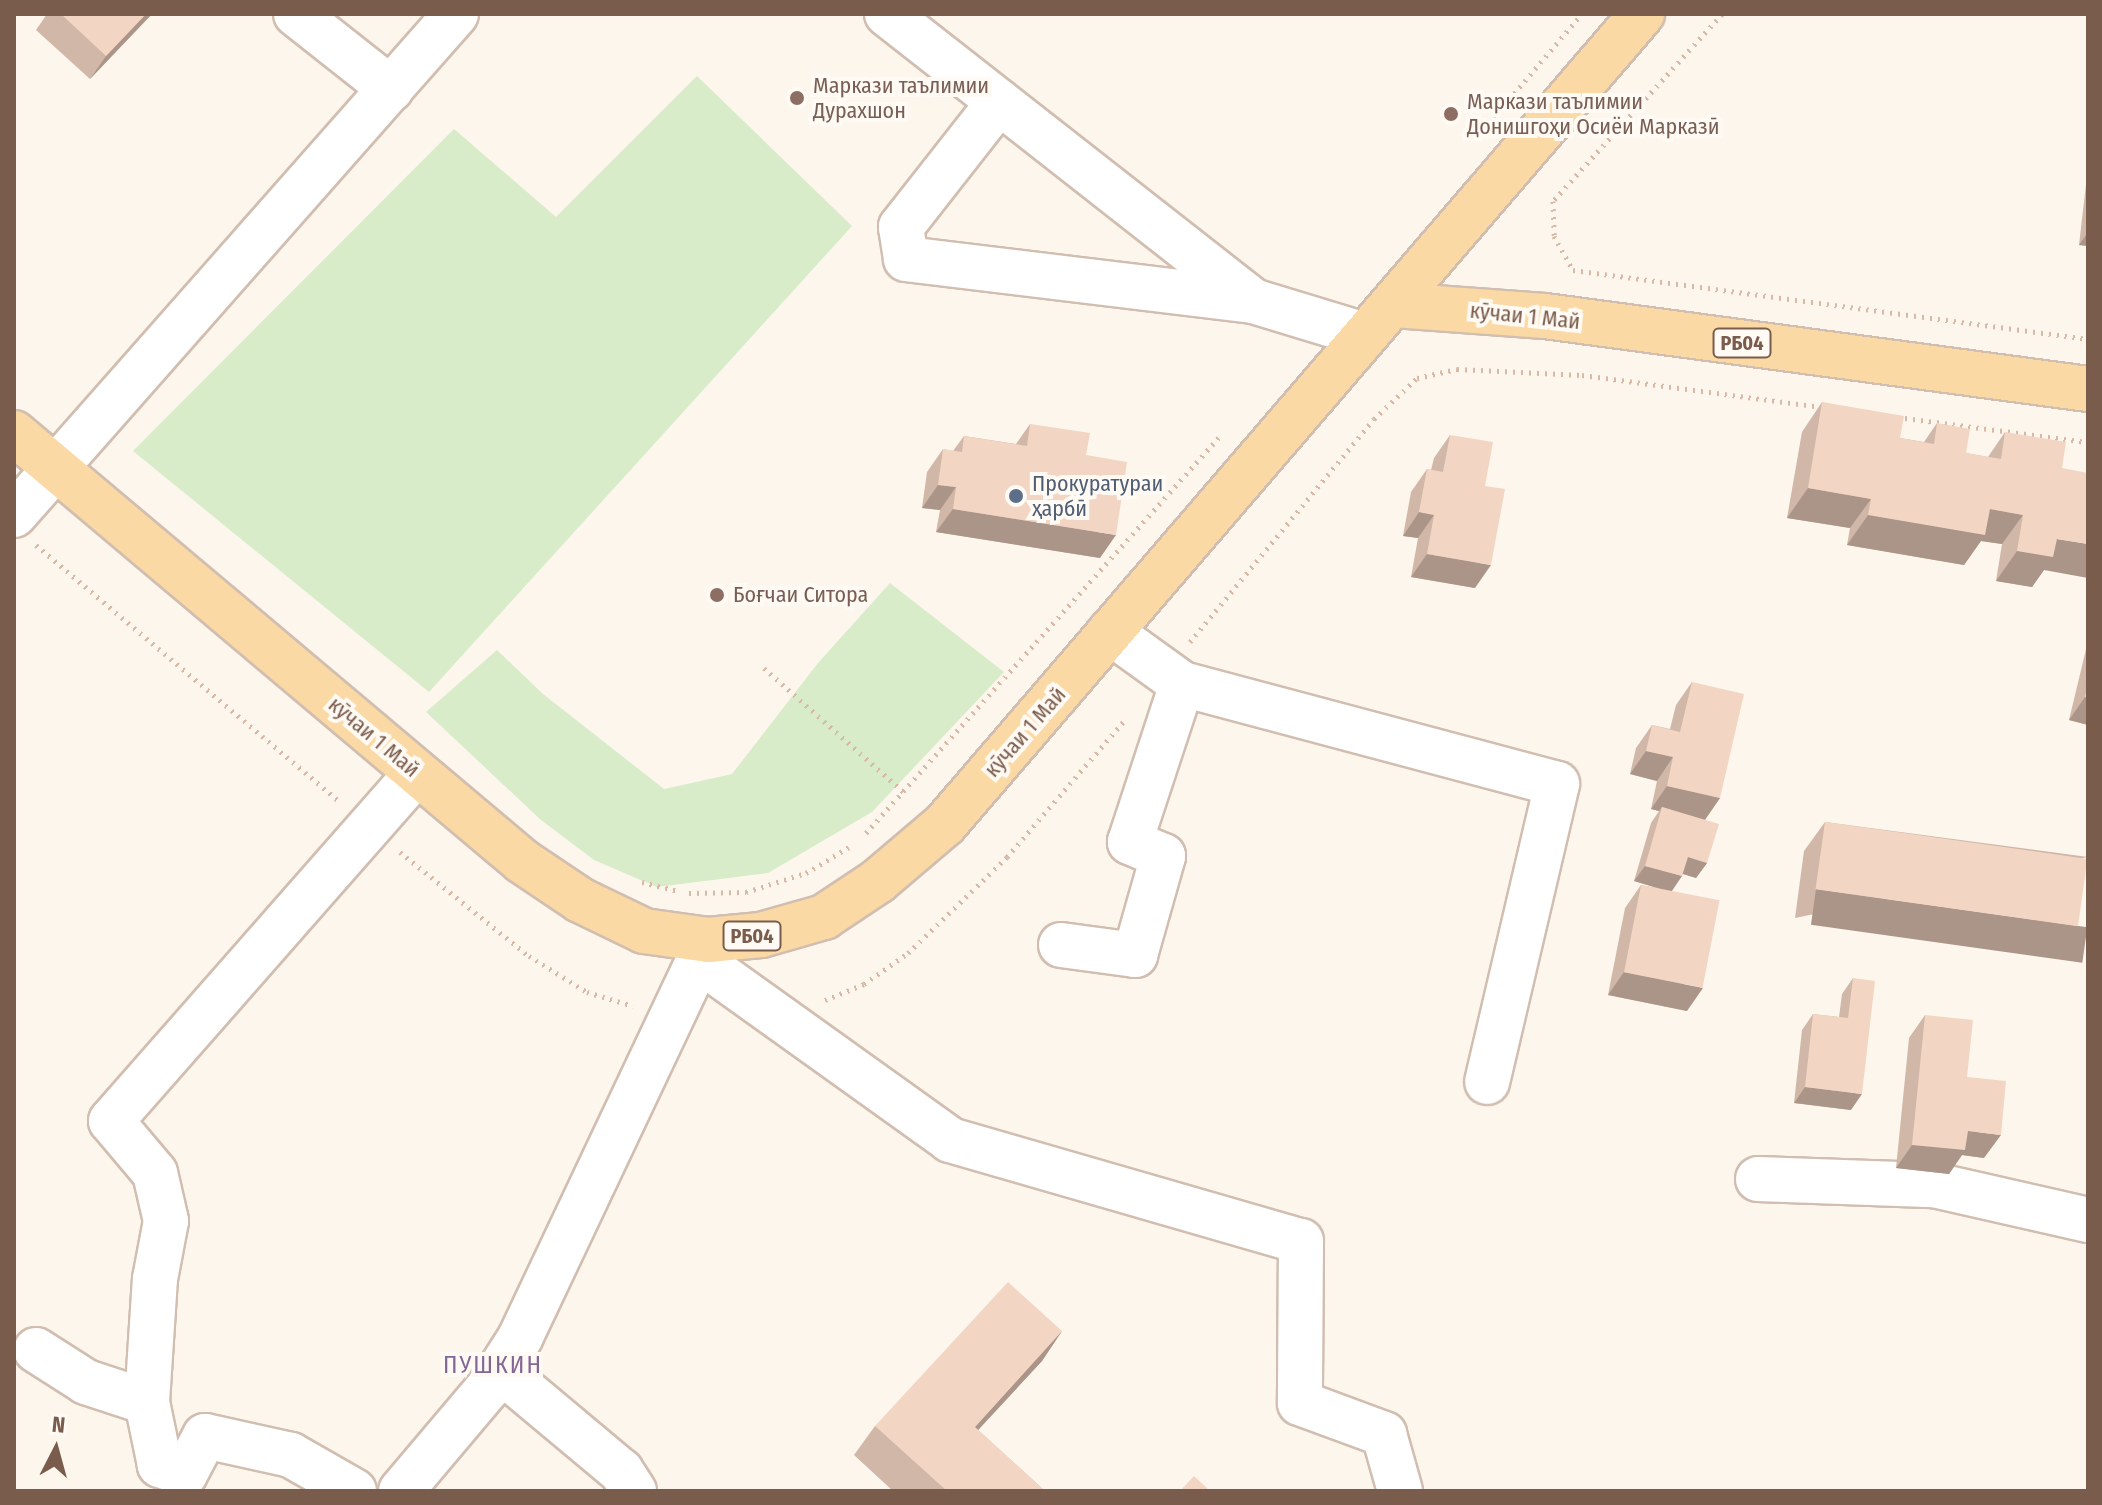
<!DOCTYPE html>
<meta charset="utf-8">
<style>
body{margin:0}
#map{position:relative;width:2102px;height:1505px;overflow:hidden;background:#fdf6ec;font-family:"Fira Sans Condensed",sans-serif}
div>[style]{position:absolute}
.green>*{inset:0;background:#d8ecc9}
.path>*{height:5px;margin-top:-2.5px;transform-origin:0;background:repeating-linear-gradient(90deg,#d9b8a5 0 2px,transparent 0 8px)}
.roads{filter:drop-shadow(2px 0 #d1beb0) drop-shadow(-2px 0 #d1beb0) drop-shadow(0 2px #d1beb0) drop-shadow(0 -2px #d1beb0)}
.minor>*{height:44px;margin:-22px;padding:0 22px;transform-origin:22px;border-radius:22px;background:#fff}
.major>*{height:44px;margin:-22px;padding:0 22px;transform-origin:22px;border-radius:22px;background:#fbd9a5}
.wall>*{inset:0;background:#d1b7a8}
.shaded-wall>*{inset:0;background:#aa9588;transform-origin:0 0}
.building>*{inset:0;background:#f3d5c3;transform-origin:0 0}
.dots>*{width:22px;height:22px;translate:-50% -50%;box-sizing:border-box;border:4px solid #fffaf3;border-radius:50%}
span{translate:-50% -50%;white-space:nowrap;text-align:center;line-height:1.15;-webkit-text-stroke:8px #fffaf3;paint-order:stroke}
.shield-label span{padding:2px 6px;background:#fffaf3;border:2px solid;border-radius:6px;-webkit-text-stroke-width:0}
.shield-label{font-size:20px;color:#7a5c4d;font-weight:700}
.education-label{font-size:22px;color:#785e54}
.left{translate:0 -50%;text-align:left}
.street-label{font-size:22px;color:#7a5c4d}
.service-label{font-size:22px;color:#4e5e75}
.neighbourhood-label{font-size:24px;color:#846695;letter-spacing:2px}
.frame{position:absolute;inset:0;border:16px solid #7a5c4d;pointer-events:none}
.north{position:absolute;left:16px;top:1409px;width:80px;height:80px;-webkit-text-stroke:6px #fffaf3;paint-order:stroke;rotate:6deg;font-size:22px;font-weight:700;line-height:32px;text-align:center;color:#7a5c4d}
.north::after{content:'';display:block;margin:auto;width:28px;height:36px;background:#7a5c4d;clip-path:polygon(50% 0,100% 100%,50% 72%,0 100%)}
</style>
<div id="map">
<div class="green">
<i style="clip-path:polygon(697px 76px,852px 226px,429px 692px,133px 451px,454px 129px,556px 217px)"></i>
<i style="clip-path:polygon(890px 583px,1004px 672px,872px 812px,768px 873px,657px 887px,594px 860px,541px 820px,426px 712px,497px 650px,543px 694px,664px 789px,732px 774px,818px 663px)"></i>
</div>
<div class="path">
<i style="left:1722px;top:14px;width:252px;rotate:132.1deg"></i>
<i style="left:1553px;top:201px;width:35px;rotate:88deg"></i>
<i style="left:1554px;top:236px;width:39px;rotate:61deg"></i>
<i style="left:1573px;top:270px;width:520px;rotate:7.63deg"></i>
<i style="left:1478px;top:136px;width:160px;rotate:-49.6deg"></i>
<i style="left:1897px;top:417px;width:193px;rotate:7.5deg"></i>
<i style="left:36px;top:545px;width:398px;rotate:40.2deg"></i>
<i style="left:1190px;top:642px;width:289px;rotate:-50.5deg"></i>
<i style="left:1374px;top:419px;width:59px;rotate:-43.6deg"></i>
<i style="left:1417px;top:378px;width:41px;rotate:-12.7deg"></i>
<i style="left:1457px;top:369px;width:125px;rotate:2.7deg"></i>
<i style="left:1582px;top:375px;width:243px;rotate:7.6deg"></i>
<i style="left:764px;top:668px;width:190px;rotate:41.6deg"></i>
<i style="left:866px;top:833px;width:533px;rotate:-48.27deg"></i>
<i style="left:400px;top:852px;width:166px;rotate:38.9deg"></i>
<i style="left:529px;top:956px;width:68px;rotate:31.8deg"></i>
<i style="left:587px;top:992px;width:48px;rotate:16.9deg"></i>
<i style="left:642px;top:882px;width:38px;rotate:14deg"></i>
<i style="left:689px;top:893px;width:57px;rotate:-1deg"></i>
<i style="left:746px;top:892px;width:63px;rotate:-17.6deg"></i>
<i style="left:806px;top:873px;width:50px;rotate:-31.2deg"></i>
<i style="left:825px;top:1000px;width:42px;rotate:-22.3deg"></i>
<i style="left:864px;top:984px;width:54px;rotate:-35.2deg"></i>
<i style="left:908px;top:953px;width:138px;rotate:-44.1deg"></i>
<i style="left:1007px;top:857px;width:181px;rotate:-49.3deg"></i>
</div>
<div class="roads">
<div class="minor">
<i style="left:296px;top:14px;width:121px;rotate:38.3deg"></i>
<i style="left:887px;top:14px;width:465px;rotate:38.1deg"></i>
<i style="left:1253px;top:301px;width:117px;rotate:16.9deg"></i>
<i style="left:999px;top:102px;width:159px;rotate:128.1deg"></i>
<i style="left:901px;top:227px;width:32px;rotate:81deg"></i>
<i style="left:906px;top:259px;width:350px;rotate:6.9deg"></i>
<i style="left:14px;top:515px;width:668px;rotate:-48.58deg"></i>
<i style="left:1110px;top:632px;width:89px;rotate:35.8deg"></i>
<i style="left:1182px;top:684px;width:388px;rotate:14.9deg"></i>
<i style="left:1557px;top:784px;width:306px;rotate:103.2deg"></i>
<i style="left:1061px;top:945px;width:75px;rotate:7.7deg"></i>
<i style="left:1135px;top:955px;width:103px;rotate:-74.2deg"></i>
<i style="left:1163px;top:856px;width:36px;rotate:-157deg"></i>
<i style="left:1130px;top:842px;width:166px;rotate:-71.8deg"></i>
<i style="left:699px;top:960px;width:309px;rotate:35.6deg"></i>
<i style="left:950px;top:1140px;width:365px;rotate:16.1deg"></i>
<i style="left:1301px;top:1241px;width:162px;rotate:90.4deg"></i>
<i style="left:1300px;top:1403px;width:90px;rotate:20.3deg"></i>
<i style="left:1384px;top:1434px;width:59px;rotate:74.3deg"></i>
<i style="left:1758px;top:1179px;width:176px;rotate:2deg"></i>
<i style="left:1934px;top:1185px;width:158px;rotate:12.8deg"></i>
<i style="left:36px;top:1350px;width:59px;rotate:32.6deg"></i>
<i style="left:86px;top:1382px;width:64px;rotate:18.2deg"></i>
<i style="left:500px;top:1370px;width:158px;rotate:39.9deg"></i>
<i style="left:621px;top:1471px;width:24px;rotate:57deg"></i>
<i style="left:354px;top:1491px;width:73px;rotate:-150.3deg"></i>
<i style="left:291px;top:1455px;width:88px;rotate:-167.5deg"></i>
<i style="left:205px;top:1436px;width:43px;rotate:117.8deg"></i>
<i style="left:185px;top:1474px;width:27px;rotate:-160deg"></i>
<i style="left:160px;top:1465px;width:64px;rotate:-101.7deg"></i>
<i style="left:147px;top:1402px;width:123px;rotate:-86.3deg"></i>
<i style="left:155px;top:1279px;width:59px;rotate:-79.3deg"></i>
<i style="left:166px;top:1221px;width:49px;rotate:-102.9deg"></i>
<i style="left:155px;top:1173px;width:68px;rotate:-130.2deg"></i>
<i style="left:111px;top:1121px;width:463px;rotate:-48.7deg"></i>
<i style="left:401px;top:1491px;width:135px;rotate:-49.8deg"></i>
<i style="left:488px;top:1388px;width:59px;rotate:-57.4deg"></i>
<i style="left:520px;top:1338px;width:440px;rotate:-64.7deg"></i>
</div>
<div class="major">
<i style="left:1394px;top:305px;width:151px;rotate:4.2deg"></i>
<i style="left:1545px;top:316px;width:548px;rotate:7.66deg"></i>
<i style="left:14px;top:433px;width:664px;rotate:40.11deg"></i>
<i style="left:522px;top:861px;width:70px;rotate:33.9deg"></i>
<i style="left:580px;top:900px;width:71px;rotate:25.8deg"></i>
<i style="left:644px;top:931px;width:65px;rotate:8deg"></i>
<i style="left:708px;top:940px;width:53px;rotate:-5.4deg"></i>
<i style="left:761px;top:935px;width:66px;rotate:-15.9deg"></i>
<i style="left:824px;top:917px;width:65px;rotate:-33.7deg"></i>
<i style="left:878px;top:881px;width:88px;rotate:-40.4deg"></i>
<i style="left:945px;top:824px;width:1069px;rotate:-49.29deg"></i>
</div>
</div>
<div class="wall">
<i style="clip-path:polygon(47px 14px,152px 14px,90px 79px,36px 30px)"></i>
<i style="clip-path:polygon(2088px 167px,2088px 246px,2079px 245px)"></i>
<i style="clip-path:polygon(1822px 402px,1900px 438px,1924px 442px,1937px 423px,1966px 453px,1988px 457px,2005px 432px,2044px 570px,2032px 587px,1996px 581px,2002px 544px,1981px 541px,1964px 565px,1847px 545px,1850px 528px,1787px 518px,1802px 432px)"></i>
<i style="clip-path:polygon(1030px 424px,1086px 455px,1100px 558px,936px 532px,940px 510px,922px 508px,927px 472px,943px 449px,953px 451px,964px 436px,1016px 444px)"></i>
<i style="clip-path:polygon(1450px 435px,1485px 486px,1475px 588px,1411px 577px,1418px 538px,1403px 536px,1411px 492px,1427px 469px,1431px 470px,1434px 458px)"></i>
<i style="clip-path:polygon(2088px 641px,2088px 725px,2069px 720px)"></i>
<i style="clip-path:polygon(1692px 682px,1720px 798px,1705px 820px,1707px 863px,1696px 878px,1683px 874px,1672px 891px,1687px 1011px,1608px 995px,1625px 908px,1641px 885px,1657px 888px,1634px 881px,1651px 823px,1659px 811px,1651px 809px,1657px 781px,1630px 774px,1636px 748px,1652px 725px,1670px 729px,1676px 705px)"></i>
<i style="clip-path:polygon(1825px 822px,2088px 857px,1795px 918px,1804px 851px)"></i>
<i style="clip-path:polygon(1853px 978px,1851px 1110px,1794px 1103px,1802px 1030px,1813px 1014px,1839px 1017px,1842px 994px)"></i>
<i style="clip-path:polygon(1925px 1015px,1967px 1077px,1984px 1158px,1962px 1155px,1949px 1174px,1896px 1168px,1909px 1038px)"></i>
<i style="clip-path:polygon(1062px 1331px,1042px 1361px,978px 1430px,1045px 1491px,893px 1491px,854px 1455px,875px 1426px)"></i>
</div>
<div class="shaded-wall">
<i style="clip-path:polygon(146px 14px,152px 14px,90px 79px,106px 56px)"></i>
<i style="clip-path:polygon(2088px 232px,2088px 246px,2079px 245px)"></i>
<i style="clip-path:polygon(938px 485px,956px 487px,940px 510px,922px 508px)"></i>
<i style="clip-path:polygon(1808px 488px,1871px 499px,1850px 528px,1787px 518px)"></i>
<i style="clip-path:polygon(953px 509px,1116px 535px,1100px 558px,936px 532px)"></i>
<i style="clip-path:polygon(1990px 509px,2023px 515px,2002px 544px,1981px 541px,1964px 565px,1847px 545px,1868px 515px)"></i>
<i style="clip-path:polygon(1419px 512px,1434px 515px,1418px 538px,1403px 536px)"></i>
<i style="clip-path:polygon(2057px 539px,2088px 544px,2088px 578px,2044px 570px,2032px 587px,1996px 581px,2017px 551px)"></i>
<i style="clip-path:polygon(1427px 554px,1491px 565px,1475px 588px,1411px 577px)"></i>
<i style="clip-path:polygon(2085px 697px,2088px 698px,2088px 725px,2069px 720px)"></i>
<i style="clip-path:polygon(1646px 751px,1673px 757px,1657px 781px,1630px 774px)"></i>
<i style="clip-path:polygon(1667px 786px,1720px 798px,1704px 821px,1662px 807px,1659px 811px,1651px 809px)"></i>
<i style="clip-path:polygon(1688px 857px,1707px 863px,1696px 878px,1677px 872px)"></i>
<i style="clip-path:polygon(1645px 866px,1682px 876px,1671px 892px,1634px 881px)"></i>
<i style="left:1816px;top:889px;width:274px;height:36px;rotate:8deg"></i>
<i style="clip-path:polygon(1624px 972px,1703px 988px,1687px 1011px,1608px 995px)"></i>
<i style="clip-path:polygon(1805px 1087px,1862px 1094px,1851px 1110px,1794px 1103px)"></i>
<i style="clip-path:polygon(1968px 1131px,2001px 1135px,1984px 1158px,1962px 1155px,1949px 1174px,1896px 1168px,1912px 1145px)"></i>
<i style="clip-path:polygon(1062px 1331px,1042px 1361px,954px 1456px,975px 1427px)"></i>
</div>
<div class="building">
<i style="clip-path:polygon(61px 14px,146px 14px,106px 56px)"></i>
<i style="clip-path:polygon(1822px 402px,1904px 416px,1900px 438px,1934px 444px,1937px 423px,1970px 429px,1966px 453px,2001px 459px,2005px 432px,2066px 442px,2062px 468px,2088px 473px,2088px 544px,2057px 539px,2053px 557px,2017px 551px,2023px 515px,1990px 509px,1985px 535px,1868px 515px,1871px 499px,1808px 488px)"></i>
<i style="clip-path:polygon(1030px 424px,1090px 433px,1086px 455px,1127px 462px,1116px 535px,953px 509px,956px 487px,938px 485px,943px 449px,962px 452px,964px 436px,1027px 446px)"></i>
<i style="clip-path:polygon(1450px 435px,1493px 442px,1485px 486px,1505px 489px,1491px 565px,1427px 554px,1434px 515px,1419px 512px,1427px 469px,1443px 472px)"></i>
<i style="clip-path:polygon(1692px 682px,1744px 694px,1720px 798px,1667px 786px,1673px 757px,1646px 751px,1652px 725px,1680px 732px)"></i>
<i style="clip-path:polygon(2088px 684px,2088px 698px,2085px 697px)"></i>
<i style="clip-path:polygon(1662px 807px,1719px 824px,1707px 863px,1688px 857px,1682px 876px,1645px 866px)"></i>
<i style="left:1825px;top:822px;width:265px;height:68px;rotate:8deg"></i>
<i style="left:1641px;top:885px;width:80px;height:89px;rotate:11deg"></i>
<i style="clip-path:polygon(1853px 978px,1875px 981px,1862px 1094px,1805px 1087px,1813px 1014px,1848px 1018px)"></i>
<i style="clip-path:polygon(1925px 1015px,1973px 1020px,1967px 1077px,2006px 1081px,2001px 1135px,1968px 1131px,1965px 1150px,1912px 1145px)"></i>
<i style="clip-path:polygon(1008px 1282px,1062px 1331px,975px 1427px,1045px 1491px,947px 1491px,875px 1426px)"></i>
<i style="clip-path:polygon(1194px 1476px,1210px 1491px,1180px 1491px)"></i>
</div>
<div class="dots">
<i style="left:797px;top:98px;background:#8d6e63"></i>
<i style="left:1451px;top:114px;background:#8d6e63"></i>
<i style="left:1016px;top:496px;background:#5c6f8a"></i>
<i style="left:717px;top:595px;background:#8d6e63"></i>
</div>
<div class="shield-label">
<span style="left:1742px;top:343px">РБ04</span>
<span style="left:752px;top:936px">РБ04</span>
</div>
<div class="education-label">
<span class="left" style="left:813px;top:98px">Маркази таълимии<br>Дурахшон</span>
<span class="left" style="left:1467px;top:114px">Маркази таълимии<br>Донишгоҳи Осиёи Марказӣ</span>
<span class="left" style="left:733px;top:595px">Боғчаи Ситора</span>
</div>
<div class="street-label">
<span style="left:1525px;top:316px;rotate:6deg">кӯчаи 1 Май</span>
<span style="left:1025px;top:732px;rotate:-49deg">кӯчаи 1 Май</span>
<span style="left:374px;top:737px;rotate:40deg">кӯчаи 1 Май</span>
</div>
<div class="service-label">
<span class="left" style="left:1032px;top:496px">Прокуратураи<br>ҳарбӣ</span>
</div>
<div class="neighbourhood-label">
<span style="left:493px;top:1366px">ПУШКИН</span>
</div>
<div class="frame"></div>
<div class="north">N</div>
</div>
